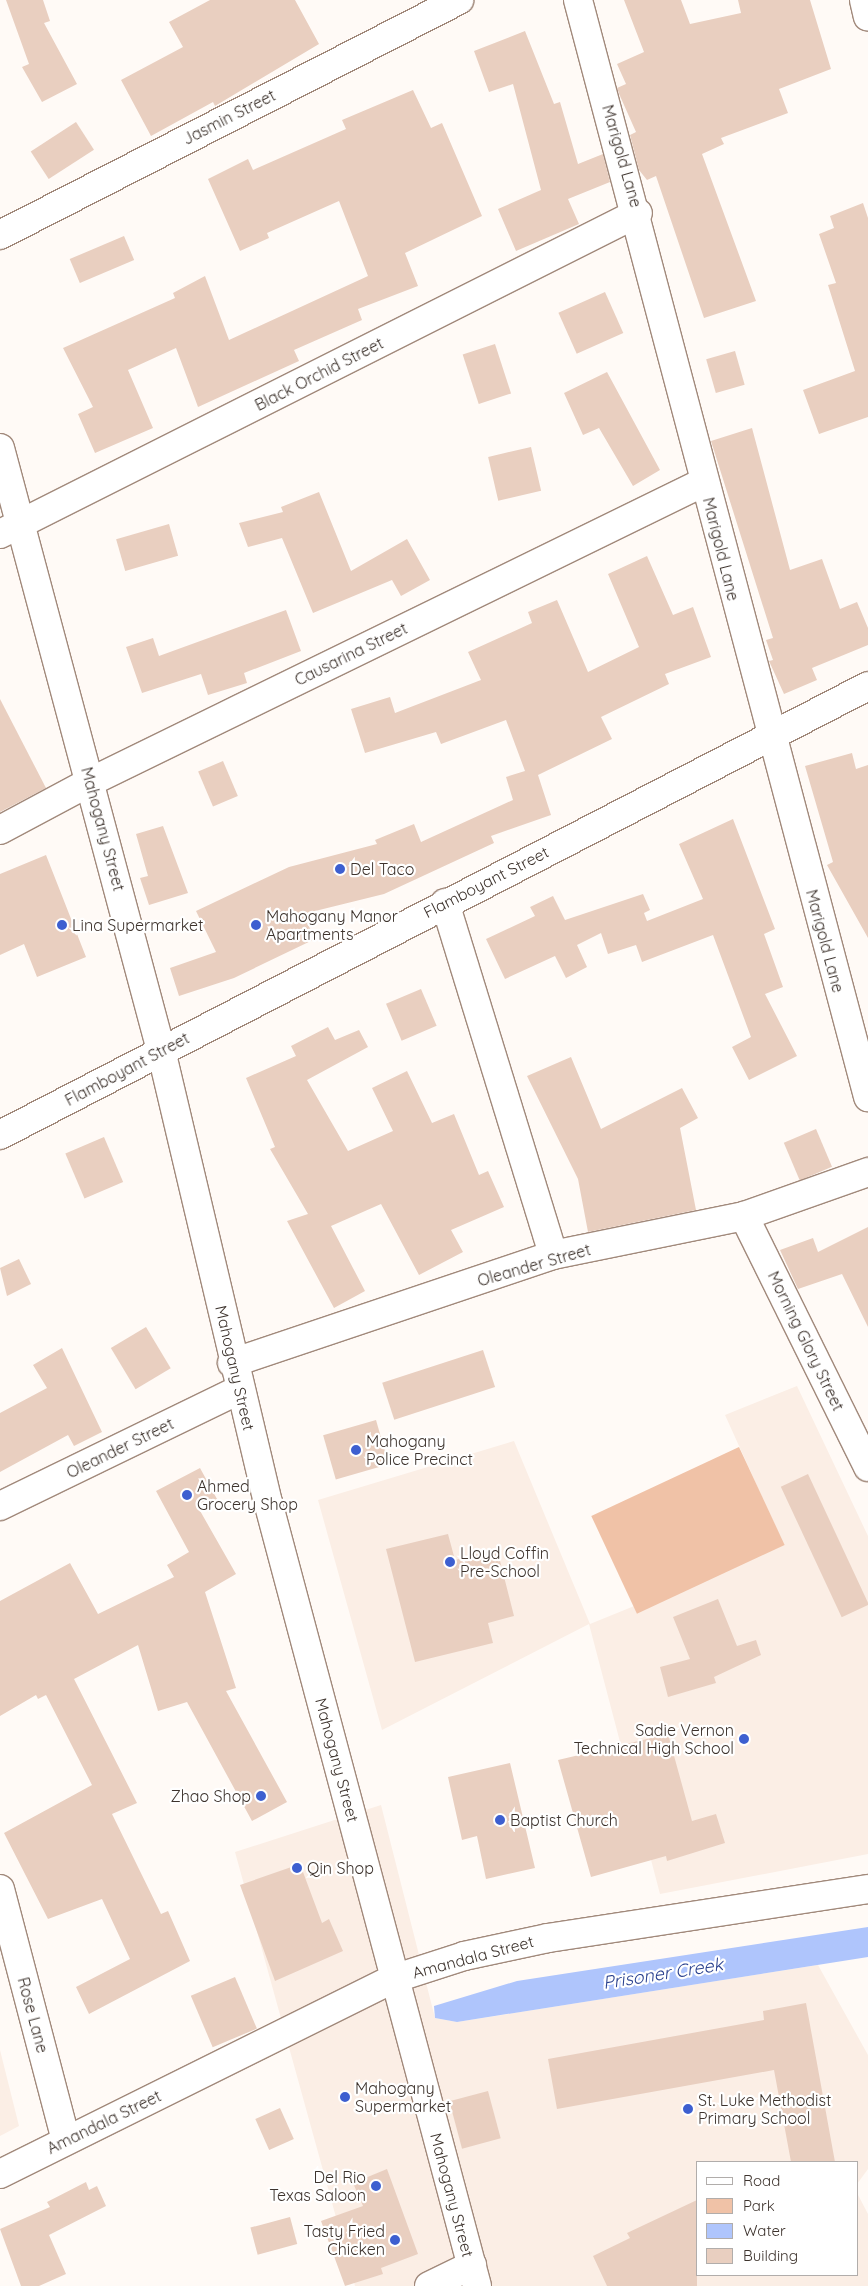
<!DOCTYPE html>
<style>
body{margin:0}
#map{position:relative;width:868px;height:2286px;overflow:hidden;background:#fffaf6;font-family:Quicksand,sans-serif}
div>[style]{position:absolute}
.built>*{inset:0;background:#fbeee5}
.green>*{inset:0;background:#f0c2a7;transform-origin:0 0}
.water>*{inset:0;background:#afc5fc}
.building>*{inset:0;background:#e9cfc0;transform-origin:0 0}
.roads{filter:drop-shadow(1px 0 #a1897b) drop-shadow(-1px 0 #a1897b) drop-shadow(0 1px #a1897b) drop-shadow(0 -1px #a1897b)}
.minor>*{height:28px;margin:-14px;padding:0 14px;transform-origin:14px;border-radius:14px;background:#fff}
.dots>*{width:14px;height:14px;translate:-50% -50%;box-sizing:border-box;border:2px solid #fff;border-radius:50%}
span{translate:-50% -50%;white-space:nowrap;text-align:center;line-height:1.15;-webkit-text-stroke:4.5px #fff;paint-order:stroke}
.street-label{font-size:16px;color:#3d332d}
.poi-label{font-size:16px;color:#3d332d}
.left{translate:0 -50%;text-align:left}
.right{translate:-100% -50%;text-align:right}
.water-label{font-size:18px;color:#29408e;font-style:italic}
.legend{position:absolute;left:696px;top:2161px;width:162px;height:115px;box-sizing:border-box;background:#fff;border:1px solid #b1adab;margin:0;padding:6px 9px;list-style:none;font-size:15px;color:#3d332d}
.legend li{display:flex;align-items:center;gap:10px;height:25px}
.legend b{width:25px;border:1px solid #b1adab}
</style>
<div id="map">
<div class="built">
<i style="clip-path:polygon(797px 1386px,868px 1536px,868px 1854px,660px 1894px,589px 1624px,382px 1730px,318px 1500px,514px 1441px,590px 1624px,784px 1545px,725px 1415px)"></i>
<i style="clip-path:polygon(381px 1805px,435px 2018px,457px 2022px,818px 1965px,868px 2055px,868px 2169px,857px 2184px,857px 2162px,697px 2162px,697px 2275px,857px 2275px,857px 2193px,868px 2214px,868px 2286px,355px 2286px,235px 1852px)"></i>
<i style="clip-path:polygon(0 2050px,19px 2126px,0 2136px)"></i>
</div>
<div class="green">
<i style="left:739px;top:1447px;width:108px;height:163px;rotate:65deg"></i>
</div>
<div class="water">
<i style="clip-path:polygon(868px 1927px,868px 1957px,457px 2022px,435px 2018px,434px 2006px,517px 1981px)"></i>
</div>
<div class="building">
<i style="clip-path:polygon(6px 0,43px 0,50px 21px,44px 23px,77px 84px,42px 102px,22px 67px,29px 64px)"></i>
<i style="clip-path:polygon(210px 0,295px 0,319px 44px,215px 106px,213px 102px,151px 136px,121px 80px,183px 47px,169px 22px)"></i>
<i style="clip-path:polygon(624px 0,681px 0,690px 24px,741px 13px,738px 0,810px 0,831px 69px,779px 89px,788px 113px,721px 138px,724px 144px,702px 154px,756px 301px,704px 318px,656px 176px,647px 180px,639px 170px,630px 135px,636px 132px,620px 96px,617px 88px,626px 84px,617px 64px,644px 52px)"></i>
<i style="clip-path:polygon(525px 31px,554px 104px,560px 102px,578px 164px,603px 154px,610px 182px,568px 199px,579px 224px,516px 251px,498px 209px,541px 190px,513px 84px,489px 92px,474px 51px)"></i>
<i style="clip-path:polygon(413px 90px,431px 128px,442px 123px,482px 216px,405px 253px,418px 286px,358px 309px,362px 320px,294px 350px,299px 361px,198px 407px,176px 348px,128px 370px,153px 428px,95px 453px,78px 414px,93px 407px,63px 348px,175px 298px,173px 293px,205px 276px,229px 340px,368px 276px,339px 201px,267px 233px,269px 238px,240px 251px,208px 179px,248px 159px,253px 170px,346px 129px,342px 120px)"></i>
<i style="left:76px;top:122px;width:33px;height:54px;rotate:57deg"></i>
<i style="clip-path:polygon(863px 203px,868px 218px,868px 417px,819px 434px,803px 390px,855px 371px,828px 285px,836px 283px,819px 234px,834px 228px,830px 216px)"></i>
<i style="left:124px;top:236px;width:26px;height:59px;rotate:67deg"></i>
<i style="left:605px;top:292px;width:45px;height:51px;rotate:66deg"></i>
<i style="left:495px;top:344px;width:52px;height:34px;rotate:72deg"></i>
<i style="left:735px;top:351px;width:35px;height:30px;rotate:74deg"></i>
<i style="clip-path:polygon(607px 372px,660px 470px,633px 486px,599px 428px,583px 435px,564px 393px)"></i>
<i style="clip-path:polygon(752px 428px,790px 570px,822px 559px,840px 609px,857px 602px,868px 628px,868px 645px,812px 668px,817px 680px,784px 694px,769px 661px,773px 660px,766px 640px,773px 638px,711px 441px)"></i>
<i style="left:531px;top:447px;width:45px;height:44px;rotate:77deg"></i>
<i style="clip-path:polygon(319px 492px,351px 571px,407px 539px,430px 580px,401px 596px,392px 580px,313px 613px,282px 538px,248px 547px,239px 523px,283px 512px,281px 507px)"></i>
<i style="left:169px;top:524px;width:33px;height:55px;rotate:74deg"></i>
<i style="clip-path:polygon(647px 556px,673px 615px,693px 607px,711px 657px,665px 674px,669px 684px,601px 717px,612px 739px,538px 775px,551px 815px,491px 836px,494px 843px,384px 894px,303px 914px,315px 939px,234px 978px,179px 996px,170px 968px,216px 952px,196px 911px,289px 867px,377px 844px,375px 840px,414px 824px,421px 842px,513px 800px,506px 777px,525px 771px,506px 720px,441px 744px,436px 732px,365px 753px,351px 709px,390px 697px,395px 713px,481px 680px,468px 652px,532px 623px,528px 612px,557px 600px,588px 672px,639px 647px,608px 574px)"></i>
<i style="clip-path:polygon(286px 610px,301px 651px,244px 673px,247px 683px,208px 695px,201px 674px,142px 693px,126px 647px,153px 638px,159px 656px)"></i>
<i style="clip-path:polygon(0 699px,46px 788px,0 812px)"></i>
<i style="clip-path:polygon(852px 753px,856px 769px,868px 765px,868px 938px,827px 865px,833px 862px,805px 766px)"></i>
<i style="left:223px;top:761px;width:38px;height:27px;rotate:67deg"></i>
<i style="clip-path:polygon(733px 819px,775px 929px,764px 934px,783px 987px,765px 994px,797px 1056px,749px 1080px,732px 1047px,751px 1037px,713px 935px,642px 962px,636px 945px,608px 954px,601px 933px,577px 945px,587px 967px,566px 978px,555px 956px,505px 979px,486px 939px,535px 916px,530px 907px,553px 896px,565px 920px,643px 894px,650px 910px,644px 913px,647px 921px,703px 899px,679px 844px)"></i>
<i style="clip-path:polygon(163px 826px,188px 893px,149px 905px,140px 878px,148px 876px,136px 834px)"></i>
<i style="clip-path:polygon(46px 855px,86px 957px,37px 977px,24px 944px,0 955px,0 874px)"></i>
<i style="left:421px;top:989px;width:40px;height:38px;rotate:67deg"></i>
<i style="clip-path:polygon(328px 1027px,335px 1040px,359px 1030px,368px 1047px,307px 1080px,348px 1151px,393px 1131px,372px 1088px,407px 1071px,432px 1123px,454px 1114px,479px 1175px,488px 1171px,504px 1207px,451px 1230px,463px 1252px,419px 1275px,381px 1204px,331px 1226px,365px 1291px,334px 1308px,287px 1221px,308px 1214px,270px 1149px,275px 1147px,246px 1078px,296px 1056px,291px 1046px)"></i>
<i style="clip-path:polygon(571px 1057px,601px 1129px,682px 1088px,698px 1118px,680px 1128px,696px 1210px,588px 1232px,578px 1179px,527px 1076px)"></i>
<i style="left:816px;top:1129px;width:41px;height:35px;rotate:67deg"></i>
<i style="left:104px;top:1137px;width:49px;height:42px;rotate:67deg"></i>
<i style="clip-path:polygon(868px 1227px,868px 1327px,842px 1274px,798px 1289px,780px 1250px,813px 1238px,818px 1252px)"></i>
<i style="clip-path:polygon(19px 1259px,31px 1284px,7px 1296px,0 1268px)"></i>
<i style="left:146px;top:1327px;width:48px;height:41px;rotate:59deg"></i>
<i style="clip-path:polygon(62px 1348px,102px 1432px,74px 1446px,68px 1435px,0 1472px,0 1413px,47px 1388px,33px 1365px)"></i>
<i style="left:483px;top:1350px;width:39px;height:106px;rotate:72deg"></i>
<i style="left:376px;top:1420px;width:46px;height:55px;rotate:74deg"></i>
<i style="clip-path:polygon(200px 1468px,217px 1499px,199px 1509px,236px 1574px,205px 1592px,236px 1688px,226px 1691px,287px 1802px,252px 1821px,187px 1702px,158px 1711px,138px 1645px,74px 1679px,137px 1803px,112px 1814px,161px 1914px,168px 1911px,190px 1961px,89px 2014px,76px 1987px,130px 1959px,102px 1899px,48px 1919px,4px 1833px,92px 1785px,46px 1695px,38px 1699px,36px 1695px,0 1716px,0 1601px,70px 1563px,98px 1614px,174px 1577px,167px 1565px,189px 1552px,156px 1491px)"></i>
<i style="left:808px;top:1474px;width:144px;height:30px;rotate:65deg"></i>
<i style="clip-path:polygon(448px 1534px,455px 1560px,497px 1549px,514px 1616px,488px 1623px,493px 1643px,415px 1662px,386px 1549px)"></i>
<i style="clip-path:polygon(718px 1599px,737px 1646px,756px 1640px,761px 1655px,714px 1677px,716px 1683px,668px 1697px,660px 1667px,690px 1659px,673px 1617px)"></i>
<i style="clip-path:polygon(668px 1734px,692px 1821px,716px 1814px,725px 1843px,667px 1861px,666px 1856px,591px 1877px,558px 1760px)"></i>
<i style="clip-path:polygon(510px 1763px,535px 1868px,486px 1879px,477px 1836px,462px 1840px,448px 1777px)"></i>
<i style="clip-path:polygon(300px 1864px,322px 1923px,329px 1919px,343px 1951px,275px 1981px,240px 1885px)"></i>
<i style="left:235px;top:1977px;width:56px;height:48px;rotate:67deg"></i>
<i style="clip-path:polygon(806px 2003px,835px 2162px,791px 2162px,774px 2070px,557px 2109px,548px 2059px,764px 2020px,763px 2011px)"></i>
<i style="left:488px;top:2091px;width:49px;height:40px;rotate:75deg"></i>
<i style="left:280px;top:2108px;width:34px;height:27px;rotate:66deg"></i>
<i style="clip-path:polygon(387px 2169px,418px 2254px,381px 2268px,383px 2274px,345px 2286px,321px 2221px,363px 2206px,353px 2183px)"></i>
<i style="clip-path:polygon(86px 2182px,89px 2190px,97px 2186px,106px 2206px,49px 2235px,66px 2274px,39px 2286px,21px 2286px,0 2229px,50px 2207px,47px 2202px)"></i>
<i style="clip-path:polygon(697px 2200px,697px 2286px,607px 2286px,593px 2256px,630px 2238px,627px 2233px)"></i>
<i style="left:290px;top:2217px;width:28px;height:41px;rotate:75deg"></i>
</div>
<div class="roads">
<div class="minor">
<i style="left:578px;top:0;width:1135px;rotate:75.19deg"></i>
<i style="left:864px;top:0;width:17px;rotate:77deg"></i>
<i style="left:0;top:235px;width:516px;rotate:-27.11deg"></i>
<i style="left:0;top:448px;width:623px;rotate:75.03deg"></i>
<i style="left:161px;top:1050px;width:464px;rotate:76.7deg"></i>
<i style="left:268px;top:1502px;width:811px;rotate:75.07deg"></i>
<i style="left:0;top:534px;width:714px;rotate:-26.71deg"></i>
<i style="left:0;top:830px;width:102px;rotate:-28.1deg"></i>
<i style="left:90px;top:782px;width:683px;rotate:-26.04deg"></i>
<i style="left:445px;top:903px;width:368px;rotate:72.9deg"></i>
<i style="left:0;top:1135px;width:977px;rotate:-27.35deg"></i>
<i style="left:744px;top:1216px;width:280px;rotate:63.7deg"></i>
<i style="left:232px;top:1363px;width:339px;rotate:-18.6deg"></i>
<i style="left:553px;top:1255px;width:195px;rotate:-11.5deg"></i>
<i style="left:744px;top:1216px;width:132px;rotate:-19.5deg"></i>
<i style="left:0;top:1506px;width:266px;rotate:-25.9deg"></i>
<i style="left:0;top:1889px;width:260px;rotate:75.3deg"></i>
<i style="left:0;top:2174px;width:439px;rotate:-26.4deg"></i>
<i style="left:393px;top:1979px;width:75px;rotate:-17.9deg"></i>
<i style="left:464px;top:1956px;width:86px;rotate:-12.1deg"></i>
<i style="left:548px;top:1938px;width:324px;rotate:-8.7deg"></i>
<i style="left:429px;top:2286px;width:48px;rotate:-26deg"></i>
</div>
</div>
<div class="dots">
<i style="left:340px;top:869px;background:#3d5fd0"></i>
<i style="left:62px;top:925px;background:#3d5fd0"></i>
<i style="left:256px;top:925px;background:#3d5fd0"></i>
<i style="left:356px;top:1450px;background:#3d5fd0"></i>
<i style="left:187px;top:1495px;background:#3d5fd0"></i>
<i style="left:450px;top:1562px;background:#3d5fd0"></i>
<i style="left:744px;top:1739px;background:#3d5fd0"></i>
<i style="left:261px;top:1796px;background:#3d5fd0"></i>
<i style="left:500px;top:1820px;background:#3d5fd0"></i>
<i style="left:297px;top:1868px;background:#3d5fd0"></i>
<i style="left:345px;top:2097px;background:#3d5fd0"></i>
<i style="left:688px;top:2109px;background:#3d5fd0"></i>
<i style="left:376px;top:2186px;background:#3d5fd0"></i>
<i style="left:395px;top:2240px;background:#3d5fd0"></i>
</div>
<div class="street-label">
<span style="left:229px;top:117px;rotate:-27deg">Jasmin Street</span>
<span style="left:622px;top:156px;rotate:74deg">Marigold Lane</span>
<span style="left:319px;top:374px;rotate:-27deg">Black Orchid Street</span>
<span style="left:721px;top:549px;rotate:76deg">Marigold Lane</span>
<span style="left:351px;top:654px;rotate:-26deg">Causarina Street</span>
<span style="left:103px;top:829px;rotate:75deg">Mahogany Street</span>
<span style="left:486px;top:882px;rotate:-27deg">Flamboyant Street</span>
<span style="left:825px;top:941px;rotate:75deg">Marigold Lane</span>
<span style="left:127px;top:1069px;rotate:-28deg">Flamboyant Street</span>
<span style="left:534px;top:1265px;rotate:-16deg">Oleander Street</span>
<span style="left:806px;top:1341px;rotate:64deg">Morning Glory Street</span>
<span style="left:235px;top:1368px;rotate:77deg">Mahogany Street</span>
<span style="left:120px;top:1448px;rotate:-26deg">Oleander Street</span>
<span style="left:337px;top:1760px;rotate:75deg">Mahogany Street</span>
<span style="left:473px;top:1957px;rotate:-15deg">Amandala Street</span>
<span style="left:33px;top:2015px;rotate:75deg">Rose Lane</span>
<span style="left:104px;top:2122px;rotate:-26deg">Amandala Street</span>
<span style="left:452px;top:2195px;rotate:75deg">Mahogany Street</span>
</div>
<div class="poi-label">
<span class="left" style="left:350px;top:869px">Del Taco</span>
<span class="left" style="left:266px;top:925px">Mahogany Manor<br>Apartments</span>
<span class="left" style="left:72px;top:925px">Lina Supermarket</span>
<span class="left" style="left:366px;top:1450px">Mahogany<br>Police Precinct</span>
<span class="left" style="left:197px;top:1495px">Ahmed<br>Grocery Shop</span>
<span class="left" style="left:460px;top:1562px">Lloyd Coffin<br>Pre-School</span>
<span class="right" style="left:734px;top:1739px">Sadie Vernon<br>Technical High School</span>
<span class="right" style="left:251px;top:1796px">Zhao Shop</span>
<span class="left" style="left:510px;top:1820px">Baptist Church</span>
<span class="left" style="left:307px;top:1868px">Qin Shop</span>
<span class="left" style="left:355px;top:2097px">Mahogany<br>Supermarket</span>
<span class="left" style="left:698px;top:2109px">St. Luke Methodist<br>Primary School</span>
<span class="right" style="left:366px;top:2186px">Del Rio<br>Texas Saloon</span>
<span class="right" style="left:385px;top:2240px">Tasty Fried<br>Chicken</span>
</div>
<div class="water-label">
<span style="left:663px;top:1974px;rotate:-9deg">Prisoner Creek</span>
</div>
<ul class="legend">
<li><b style="height:6px;background:#fff"></b>Road</li>
<li><b style="height:14px;background:#f0c2a7"></b>Park</li>
<li><b style="height:14px;background:#afc5fc"></b>Water</li>
<li><b style="height:14px;background:#e9cfc0"></b>Building</li>
</ul>
</div>
